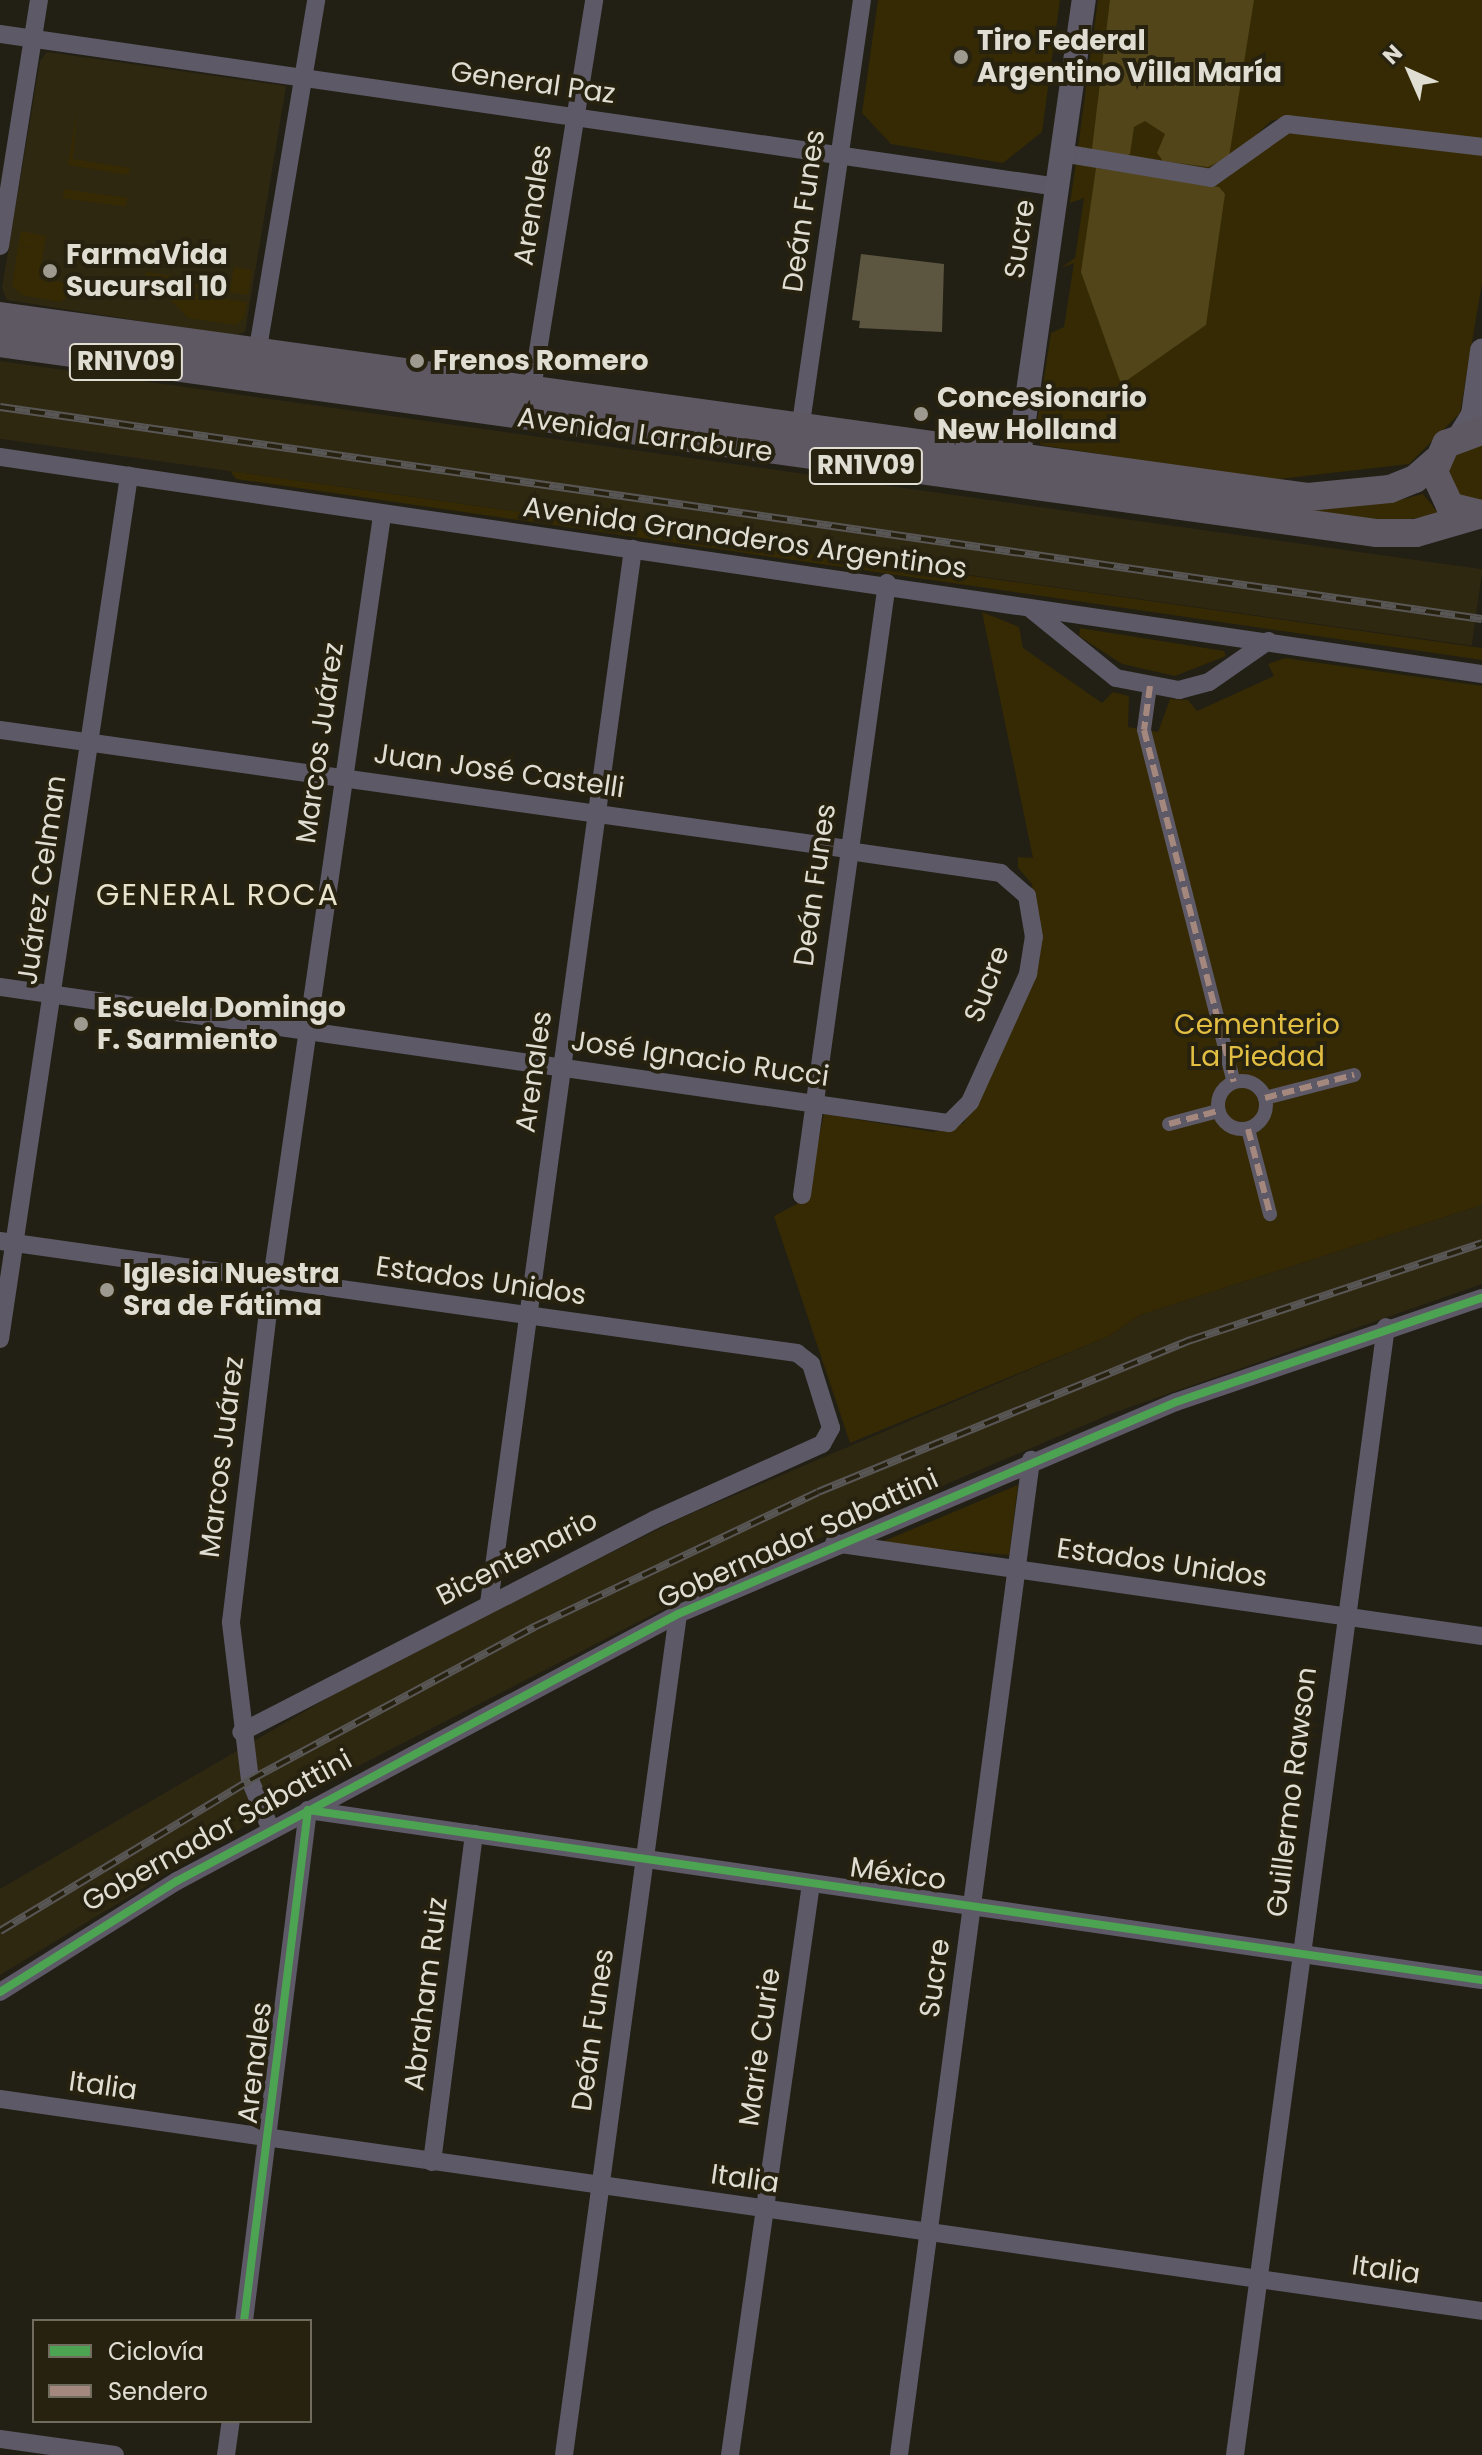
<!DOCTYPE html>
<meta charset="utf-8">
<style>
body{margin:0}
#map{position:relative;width:1482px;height:2455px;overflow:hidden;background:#221f15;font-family:Poppins,sans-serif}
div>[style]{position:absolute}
.built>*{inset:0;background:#2f2811;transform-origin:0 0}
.green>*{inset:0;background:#352a03;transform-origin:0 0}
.forest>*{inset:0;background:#52451a}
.building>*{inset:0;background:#5c5640}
.pedestrian>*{height:14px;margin:-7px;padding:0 7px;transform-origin:7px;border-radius:7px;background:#5d5966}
.pedestrian>.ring{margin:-7px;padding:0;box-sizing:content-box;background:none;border:14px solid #5d5966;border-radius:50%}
.minor>*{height:18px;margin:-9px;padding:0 9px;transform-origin:9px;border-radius:9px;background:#5d5966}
.secondary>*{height:24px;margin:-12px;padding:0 12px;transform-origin:12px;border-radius:12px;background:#5e5a67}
.primary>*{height:28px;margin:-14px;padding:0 14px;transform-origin:14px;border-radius:14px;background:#5e5863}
.rail>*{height:8px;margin-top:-4px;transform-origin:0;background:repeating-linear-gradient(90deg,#272210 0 15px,#595656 0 30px);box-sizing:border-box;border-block:2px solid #595656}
.quiet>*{height:6px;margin-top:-3px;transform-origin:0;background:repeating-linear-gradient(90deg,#a5887d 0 12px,transparent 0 18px)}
.cycleway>*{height:8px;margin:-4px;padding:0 4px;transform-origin:4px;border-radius:4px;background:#4ca352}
.dots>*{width:22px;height:22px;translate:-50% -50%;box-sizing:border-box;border:4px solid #272210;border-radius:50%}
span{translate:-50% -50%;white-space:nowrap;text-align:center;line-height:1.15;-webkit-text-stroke:8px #272210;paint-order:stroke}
.shield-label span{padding:2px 6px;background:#272210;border:2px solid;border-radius:6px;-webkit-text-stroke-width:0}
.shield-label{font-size:26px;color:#e0ddd2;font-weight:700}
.poi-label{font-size:28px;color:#e0ddd2;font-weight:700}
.left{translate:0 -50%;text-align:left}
.street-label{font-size:28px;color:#e0ddd2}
.park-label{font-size:28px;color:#e2be42}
.neighbourhood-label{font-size:30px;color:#eae3cc;letter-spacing:2px}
.legend{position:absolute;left:32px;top:2319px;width:280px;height:104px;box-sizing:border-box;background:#272210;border:2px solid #716d5e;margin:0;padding:10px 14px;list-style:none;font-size:24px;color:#e0ddd2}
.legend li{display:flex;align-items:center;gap:16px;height:40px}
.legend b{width:40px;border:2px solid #716d5e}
.north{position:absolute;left:1370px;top:32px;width:80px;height:80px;-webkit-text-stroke:6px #272210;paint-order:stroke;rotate:315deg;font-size:22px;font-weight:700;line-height:32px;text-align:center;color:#e0ddd2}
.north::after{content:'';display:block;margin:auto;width:28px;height:36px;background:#e0ddd2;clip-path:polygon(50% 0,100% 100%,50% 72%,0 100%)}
</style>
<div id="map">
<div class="built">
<i style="clip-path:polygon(47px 52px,286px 86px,245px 332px,235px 336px,7px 300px,2px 288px,40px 61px)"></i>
<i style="left:0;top:361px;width:1497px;height:77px;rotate:8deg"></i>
<i style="clip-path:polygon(1482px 1205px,1482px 1284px,1113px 1413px,708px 1586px,263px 1815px,0 1975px,0 1889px,376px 1670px,681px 1518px,1109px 1336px,1140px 1315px)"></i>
</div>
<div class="green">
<i style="clip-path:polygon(878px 0,1060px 0,1042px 132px,1003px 163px,891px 144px,862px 113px)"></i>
<i style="clip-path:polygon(1098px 0,1482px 0,1482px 139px,1289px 116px,1271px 121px,1241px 149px,1282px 131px,1482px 153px,1482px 283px,1460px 413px,1409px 464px,1270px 480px,1041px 445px,1036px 429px,1051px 333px,1064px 327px,1074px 263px,1061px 268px,1075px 258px,1084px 198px,1070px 203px,1076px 163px,1216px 184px,1230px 176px,1233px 158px,1216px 171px,1078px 147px)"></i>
<i style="clip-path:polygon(77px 111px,73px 159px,130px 168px,129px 175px,68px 165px)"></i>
<i style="left:64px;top:189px;width:64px;height:9px;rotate:8deg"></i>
<i style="clip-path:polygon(21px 231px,46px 236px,39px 279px,83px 285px,60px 302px,22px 295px,12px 286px,18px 247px,38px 249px,18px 246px)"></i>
<i style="clip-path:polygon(234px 267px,252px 270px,248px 295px,145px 280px,146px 272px,231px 284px)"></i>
<i style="clip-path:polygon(161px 290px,247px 302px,244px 318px,236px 325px,188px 318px)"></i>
<i style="clip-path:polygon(1482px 444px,1482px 502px,1466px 500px,1452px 490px,1448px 464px,1452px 456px)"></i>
<i style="clip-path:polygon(230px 471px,1482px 648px,1482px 660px,236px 479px)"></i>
<i style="clip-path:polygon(1042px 476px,1392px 502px,1423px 494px,1439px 514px,1386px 523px)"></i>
<i style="clip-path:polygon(982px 612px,1019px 627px,1023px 648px,1102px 703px,1113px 692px,1129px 696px,1128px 727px,1158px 732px,1170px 699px,1188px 700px,1197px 711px,1274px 676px,1268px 664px,1285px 658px,1482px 686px,1482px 1205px,1140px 1315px,1109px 1336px,850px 1443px,774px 1216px,806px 1199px,824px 1114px,933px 1132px,964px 1123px,1040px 959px,1032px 884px,1018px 868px,1018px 857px,1033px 858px)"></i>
<i style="clip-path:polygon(1080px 628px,1224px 651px,1226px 656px,1175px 676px,1122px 664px,1079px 636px)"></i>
<i style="clip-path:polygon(1018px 1485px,1009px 1555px,877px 1544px)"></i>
</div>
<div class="forest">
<i style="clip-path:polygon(1110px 0,1254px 0,1229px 157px,1208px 167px,1163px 161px,1157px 153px,1165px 134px,1145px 121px,1134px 127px,1130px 154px,1119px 158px,1092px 149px)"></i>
<i style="clip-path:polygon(1096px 168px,1219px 187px,1225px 194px,1206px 325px,1126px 381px,1120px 381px,1081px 272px)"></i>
</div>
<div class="building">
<i style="clip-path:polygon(861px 254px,944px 264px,942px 332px,859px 328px,860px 321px,852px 320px)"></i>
</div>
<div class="pedestrian">
<i style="left:1150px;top:686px;width:44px;rotate:97.8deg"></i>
<i style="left:1144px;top:730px;width:363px;rotate:75.7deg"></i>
<i class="ring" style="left:1218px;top:1081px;width:34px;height:34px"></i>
<i style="left:1265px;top:1098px;width:92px;rotate:-14.5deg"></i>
<i style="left:1169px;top:1124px;width:51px;rotate:-14.9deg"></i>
<i style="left:1248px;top:1129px;width:88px;rotate:75.5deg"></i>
</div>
<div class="minor">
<i style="left:0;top:34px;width:1069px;rotate:8.23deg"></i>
<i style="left:1062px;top:153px;width:151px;rotate:9.5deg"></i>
<i style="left:1211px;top:178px;width:93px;rotate:-35.4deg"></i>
<i style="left:1287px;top:124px;width:196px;rotate:6.7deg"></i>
<i style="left:0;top:246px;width:249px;rotate:-81deg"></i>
<i style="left:256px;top:360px;width:365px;rotate:-80.5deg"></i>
<i style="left:530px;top:401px;width:406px;rotate:-80.9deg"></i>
<i style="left:800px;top:430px;width:434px;rotate:-81.8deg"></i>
<i style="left:0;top:457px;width:1498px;rotate:8.33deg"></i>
<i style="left:1032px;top:610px;width:108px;rotate:39deg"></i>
<i style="left:1116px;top:678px;width:64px;rotate:10.8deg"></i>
<i style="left:1179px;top:690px;width:31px;rotate:-15deg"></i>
<i style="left:1209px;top:682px;width:72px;rotate:-34.8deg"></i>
<i style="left:0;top:730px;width:856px;rotate:7.99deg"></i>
<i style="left:0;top:987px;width:959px;rotate:8.16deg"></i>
<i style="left:949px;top:1123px;width:30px;rotate:-45deg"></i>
<i style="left:970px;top:1102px;width:141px;rotate:-65.6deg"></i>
<i style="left:1028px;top:974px;width:37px;rotate:-81deg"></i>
<i style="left:1034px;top:937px;width:42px;rotate:-99.7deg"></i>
<i style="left:1027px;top:896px;width:35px;rotate:-139deg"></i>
<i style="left:1001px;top:873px;width:155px;rotate:-171.8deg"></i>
<i style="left:802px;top:1195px;width:618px;rotate:-82.09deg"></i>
<i style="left:0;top:1241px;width:805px;rotate:8deg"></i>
<i style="left:797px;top:1353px;width:18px;rotate:38deg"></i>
<i style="left:811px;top:1364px;width:67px;rotate:72.6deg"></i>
<i style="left:831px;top:1428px;width:18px;rotate:119deg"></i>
<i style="left:822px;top:1444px;width:184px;rotate:155.7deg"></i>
<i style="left:654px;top:1520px;width:464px;rotate:152.8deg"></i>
<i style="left:0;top:1339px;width:873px;rotate:-81.5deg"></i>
<i style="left:834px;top:1543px;width:655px;rotate:8.17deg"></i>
<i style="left:489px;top:1603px;width:1064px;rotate:-82.22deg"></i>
<i style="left:271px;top:1830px;width:54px;rotate:-112.8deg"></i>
<i style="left:250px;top:1780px;width:159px;rotate:-96.9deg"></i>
<i style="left:231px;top:1622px;width:345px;rotate:-83.2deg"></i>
<i style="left:272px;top:1279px;width:771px;rotate:-81.8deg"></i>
<i style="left:0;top:1992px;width:209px;rotate:-32.1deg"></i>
<i style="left:177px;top:1881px;width:568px;rotate:-28.05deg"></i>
<i style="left:678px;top:1614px;width:541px;rotate:-23.06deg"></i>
<i style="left:1176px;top:1402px;width:323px;rotate:-18.8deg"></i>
<i style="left:0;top:2099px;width:1497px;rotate:8.14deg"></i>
<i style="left:432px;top:2162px;width:331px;rotate:-82.7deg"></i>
<i style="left:244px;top:2321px;width:515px;rotate:-82.86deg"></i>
<i style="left:308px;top:1810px;width:1186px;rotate:8.24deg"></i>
<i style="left:0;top:2439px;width:116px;rotate:7.9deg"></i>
<i style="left:226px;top:2455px;width:34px;rotate:-82deg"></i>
<i style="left:564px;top:2455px;width:849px;rotate:-82.28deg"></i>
<i style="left:730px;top:2455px;width:577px;rotate:-81.93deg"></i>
<i style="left:899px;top:2455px;width:1004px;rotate:-82.44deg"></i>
<i style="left:1235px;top:2455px;width:1138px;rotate:-82.38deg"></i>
</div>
<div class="secondary">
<i style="left:1461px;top:434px;width:22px;rotate:-58deg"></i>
<i style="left:1473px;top:415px;width:65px;rotate:-82deg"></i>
<i style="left:1016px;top:476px;width:481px;rotate:-81.9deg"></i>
</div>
<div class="primary">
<i style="left:0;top:316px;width:1320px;rotate:7.88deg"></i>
<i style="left:1308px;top:497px;width:82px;rotate:-5.6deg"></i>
<i style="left:1390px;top:489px;width:27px;rotate:-22deg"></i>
<i style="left:1415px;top:479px;width:28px;rotate:-41deg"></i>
<i style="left:0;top:343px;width:1390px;rotate:7.86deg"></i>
<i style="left:1377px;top:533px;width:39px"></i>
<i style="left:1416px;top:533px;width:65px;rotate:-16.2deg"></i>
<i style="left:1481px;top:514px;width:32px;rotate:-166deg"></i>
<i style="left:1450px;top:506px;width:38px;rotate:-115deg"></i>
<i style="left:1434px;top:471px;width:30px;rotate:-66deg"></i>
<i style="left:1446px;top:444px;width:38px;rotate:-20deg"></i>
</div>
<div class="rail">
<i style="left:0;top:407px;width:1497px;rotate:8.14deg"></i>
<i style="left:0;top:1931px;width:292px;rotate:-31.1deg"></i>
<i style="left:250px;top:1780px;width:323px;rotate:-28.3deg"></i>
<i style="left:534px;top:1627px;width:314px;rotate:-25.4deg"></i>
<i style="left:818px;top:1492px;width:403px;rotate:-22.2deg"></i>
<i style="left:1191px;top:1340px;width:307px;rotate:-18.4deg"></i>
</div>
<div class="quiet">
<i style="left:1150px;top:686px;width:44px;rotate:97.8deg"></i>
<i style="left:1144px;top:730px;width:363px;rotate:75.7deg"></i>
<i style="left:1265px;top:1098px;width:92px;rotate:-14.5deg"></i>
<i style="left:1169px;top:1124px;width:51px;rotate:-14.9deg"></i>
<i style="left:1248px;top:1129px;width:88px;rotate:75.5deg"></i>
</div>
<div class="cycleway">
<i style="left:0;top:1992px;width:209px;rotate:-32.1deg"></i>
<i style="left:177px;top:1881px;width:568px;rotate:-28.05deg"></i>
<i style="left:678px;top:1614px;width:541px;rotate:-23.06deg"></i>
<i style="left:1176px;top:1402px;width:323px;rotate:-18.8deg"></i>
<i style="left:244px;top:2321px;width:515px;rotate:-82.86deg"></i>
<i style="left:308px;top:1810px;width:1186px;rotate:8.24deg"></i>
</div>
<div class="dots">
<i style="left:961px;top:57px;background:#9e9a90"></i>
<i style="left:50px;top:271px;background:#9e9a90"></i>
<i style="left:417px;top:361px;background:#9e9a90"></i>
<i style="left:921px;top:414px;background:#9e9a90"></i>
<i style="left:81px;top:1024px;background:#9e9a90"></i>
<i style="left:107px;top:1290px;background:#9e9a90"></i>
</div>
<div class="shield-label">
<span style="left:126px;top:362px">RN1V09</span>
<span style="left:866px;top:466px">RN1V09</span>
</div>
<div class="poi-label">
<span class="left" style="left:977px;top:57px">Tiro Federal<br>Argentino Villa María</span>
<span class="left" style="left:66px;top:271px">FarmaVida<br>Sucursal 10</span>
<span class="left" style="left:433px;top:361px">Frenos Romero</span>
<span class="left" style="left:937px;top:414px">Concesionario<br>New Holland</span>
<span class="left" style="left:97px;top:1024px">Escuela Domingo<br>F. Sarmiento</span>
<span class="left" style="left:123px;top:1290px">Iglesia Nuestra<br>Sra de Fátima</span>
</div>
<div class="street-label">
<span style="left:533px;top:83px;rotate:8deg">General Paz</span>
<span style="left:533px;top:205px;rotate:-81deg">Arenales</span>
<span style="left:804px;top:211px;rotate:-82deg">Deán Funes</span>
<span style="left:1020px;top:239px;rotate:-82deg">Sucre</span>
<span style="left:645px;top:435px;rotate:8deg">Avenida Larrabure</span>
<span style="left:745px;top:538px;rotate:8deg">Avenida Granaderos Argentinos</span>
<span style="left:320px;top:743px;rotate:-82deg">Marcos Juárez</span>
<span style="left:499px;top:771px;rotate:8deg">Juan José Castelli</span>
<span style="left:42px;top:880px;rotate:-82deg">Juárez Celman</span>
<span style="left:815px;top:885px;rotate:-82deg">Deán Funes</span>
<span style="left:987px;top:984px;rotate:-69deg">Sucre</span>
<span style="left:700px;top:1059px;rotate:8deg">José Ignacio Rucci</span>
<span style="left:534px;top:1072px;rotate:-82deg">Arenales</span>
<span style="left:481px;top:1281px;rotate:8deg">Estados Unidos</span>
<span style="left:222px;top:1457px;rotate:-83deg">Marcos Juárez</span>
<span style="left:798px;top:1539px;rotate:-24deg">Gobernador Sabattini</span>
<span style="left:517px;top:1558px;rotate:-27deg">Bicentenario</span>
<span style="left:1162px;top:1563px;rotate:8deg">Estados Unidos</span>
<span style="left:1292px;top:1792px;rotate:-83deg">Guillermo Rawson</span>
<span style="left:217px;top:1831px;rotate:-29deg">Gobernador Sabattini</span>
<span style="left:898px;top:1874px;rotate:8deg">México</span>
<span style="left:935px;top:1978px;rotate:-82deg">Sucre</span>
<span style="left:426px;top:1994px;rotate:-83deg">Abraham Ruiz</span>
<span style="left:593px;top:2030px;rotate:-82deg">Deán Funes</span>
<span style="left:760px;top:2047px;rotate:-82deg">Marie Curie</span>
<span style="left:255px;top:2063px;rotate:-83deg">Arenales</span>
<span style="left:103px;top:2086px;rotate:8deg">Italia</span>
<span style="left:745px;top:2179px;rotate:8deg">Italia</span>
<span style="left:1386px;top:2270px;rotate:8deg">Italia</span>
</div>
<div class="park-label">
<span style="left:1257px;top:1041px">Cementerio<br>La Piedad</span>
</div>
<div class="neighbourhood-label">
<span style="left:218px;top:895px">GENERAL ROCA</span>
</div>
<ul class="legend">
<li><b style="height:10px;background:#4ca352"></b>Ciclovía</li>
<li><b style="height:10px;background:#a5887d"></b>Sendero</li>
</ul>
<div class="north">N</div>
</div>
